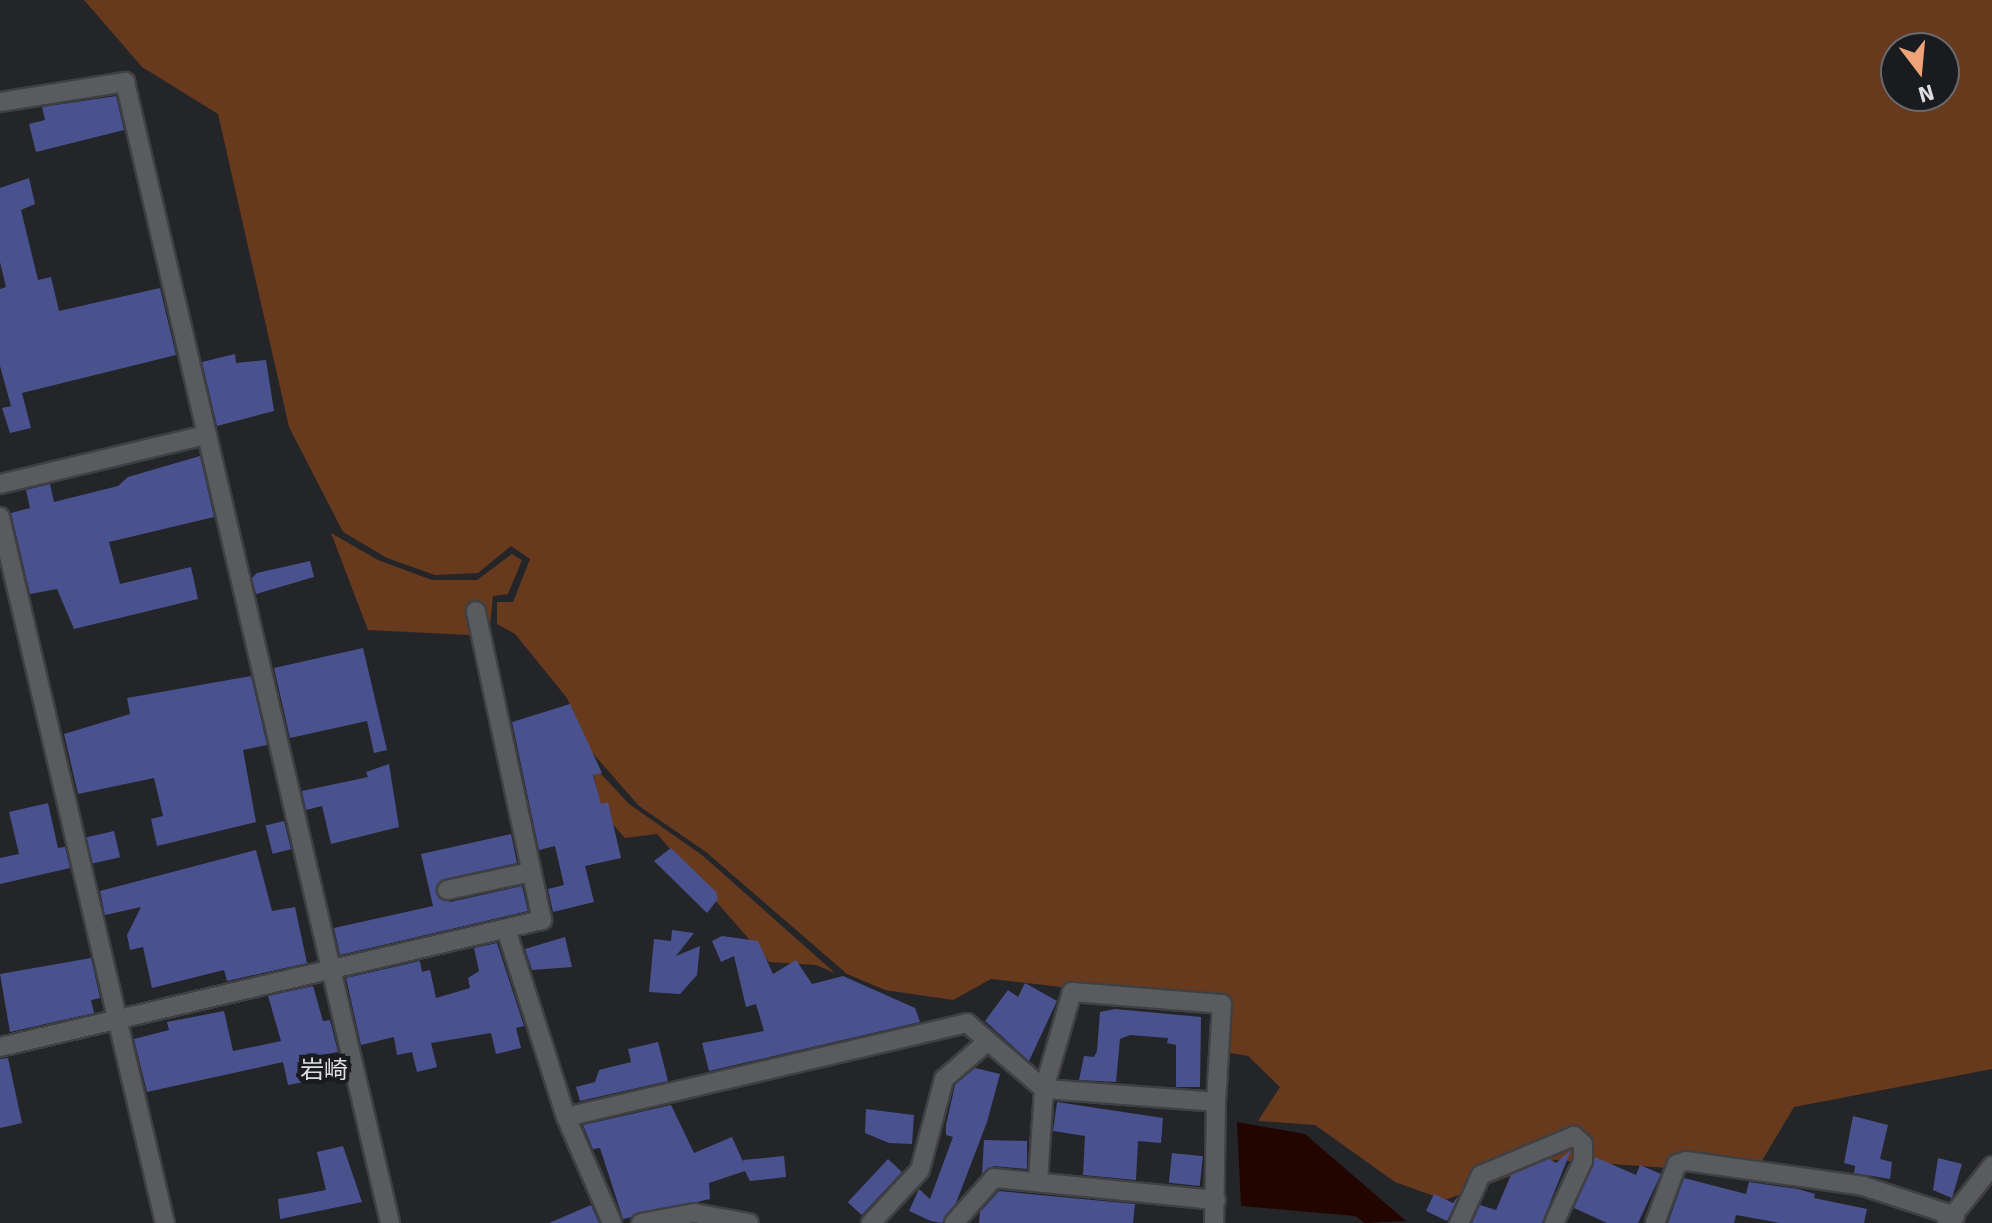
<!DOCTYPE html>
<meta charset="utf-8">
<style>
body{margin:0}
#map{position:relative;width:1992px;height:1223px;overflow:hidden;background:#242528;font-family:Signika,"Noto Sans JP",sans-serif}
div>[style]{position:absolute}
.green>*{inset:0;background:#67391d}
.water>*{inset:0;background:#230500}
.building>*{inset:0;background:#49528e;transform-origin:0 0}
.roads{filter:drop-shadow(2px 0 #3f4043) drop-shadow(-2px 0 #3f4043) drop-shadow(0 2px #3f4043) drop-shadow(0 -2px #3f4043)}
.minor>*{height:18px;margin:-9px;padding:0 9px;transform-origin:9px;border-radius:9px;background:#5a5b5f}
span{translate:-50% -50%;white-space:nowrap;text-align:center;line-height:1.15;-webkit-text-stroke:8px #1a1b1f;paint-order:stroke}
.quarter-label{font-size:24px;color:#dedee1}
.north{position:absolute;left:1880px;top:32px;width:80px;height:80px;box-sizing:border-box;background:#1a1b1f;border:2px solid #68696d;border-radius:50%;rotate:164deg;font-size:22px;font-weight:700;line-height:32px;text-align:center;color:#dedee1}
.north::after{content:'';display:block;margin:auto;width:28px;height:36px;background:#efa377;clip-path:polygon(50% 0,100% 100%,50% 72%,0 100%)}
</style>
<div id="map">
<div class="green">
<i style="clip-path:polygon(evenodd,84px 0,1992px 0,1992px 1069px,1794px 1107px,1754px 1174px,1555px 1160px,1445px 1200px,1395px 1182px,1315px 1125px,1258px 1121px,1280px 1087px,1248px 1056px,1224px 1052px,1226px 1006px,991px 979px,953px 1000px,885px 990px,847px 974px,706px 852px,639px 806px,589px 749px,567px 698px,515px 634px,497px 624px,497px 602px,513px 602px,530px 559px,511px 546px,478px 573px,435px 575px,387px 558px,343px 532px,289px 427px,218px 114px,142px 67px,84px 0,1896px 48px,1944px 48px,1944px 96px,1896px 96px,1896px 48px)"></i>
<i style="clip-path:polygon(331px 533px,378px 560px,432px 580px,477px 580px,512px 554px,522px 560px,508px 594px,493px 596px,489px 636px,368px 630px)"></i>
<i style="clip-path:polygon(591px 763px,629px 804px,702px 855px,835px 973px,816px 965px,769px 962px,657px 834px,625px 838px,602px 812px)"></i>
</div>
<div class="water">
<i style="clip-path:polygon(1237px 1122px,1305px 1134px,1406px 1221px,1365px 1223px,1355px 1216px,1241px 1206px)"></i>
</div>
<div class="building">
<i style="clip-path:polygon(116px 96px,124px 130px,36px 152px,29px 124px,45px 120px,42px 107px)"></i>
<i style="clip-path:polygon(29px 178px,35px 204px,21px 210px,38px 280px,51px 277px,59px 311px,160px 288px,176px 355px,22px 393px,31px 428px,10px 433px,2px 408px,11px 406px,0 366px,0 289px,6px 287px,0 262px,0 188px)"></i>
<i style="clip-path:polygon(235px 354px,236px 363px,266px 360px,274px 411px,217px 426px,202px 362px)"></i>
<i style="clip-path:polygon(200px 456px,214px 517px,109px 542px,120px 584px,191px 567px,198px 599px,74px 629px,57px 589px,30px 594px,11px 513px,30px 508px,26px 490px,50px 484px,54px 502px,118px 486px,128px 477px)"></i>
<i style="clip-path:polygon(310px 561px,314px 577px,256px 594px,252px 578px,257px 573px)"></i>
<i style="clip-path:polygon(363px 648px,387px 750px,374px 753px,367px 721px,290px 738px,274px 668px)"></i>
<i style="clip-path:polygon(251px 676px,267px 745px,243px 750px,256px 822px,157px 846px,151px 819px,163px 816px,154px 778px,78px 794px,64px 734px,130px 714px,127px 698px)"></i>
<i style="clip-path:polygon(570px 704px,602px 773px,593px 775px,601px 804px,608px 802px,621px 858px,585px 866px,594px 902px,553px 912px,548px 889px,564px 885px,555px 846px,539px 850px,512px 722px)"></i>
<i style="clip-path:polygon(389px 764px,399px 827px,331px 844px,322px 806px,306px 810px,302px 791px,368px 777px,366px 772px)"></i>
<i style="clip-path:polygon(48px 803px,58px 848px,65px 847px,70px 868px,0 884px,0 858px,19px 854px,9px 812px)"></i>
<i style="left:284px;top:821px;width:29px;height:19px;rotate:76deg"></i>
<i style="left:114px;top:831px;width:27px;height:28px;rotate:77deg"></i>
<i style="clip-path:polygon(511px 834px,517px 863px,444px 879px,436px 893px,450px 902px,522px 886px,528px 911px,340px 955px,334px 928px,433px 906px,421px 854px)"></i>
<i style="clip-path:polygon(671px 848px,716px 892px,718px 899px,707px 913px,654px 861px)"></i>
<i style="clip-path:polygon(256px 850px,272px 911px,295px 907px,307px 963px,227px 981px,224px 970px,152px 988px,143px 947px,130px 950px,127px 935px,141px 907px,105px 915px,100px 891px)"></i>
<i style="clip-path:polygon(672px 930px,694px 933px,676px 956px,700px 946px,697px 975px,680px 994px,649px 992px,654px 939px,671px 941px)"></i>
<i style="clip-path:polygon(722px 936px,758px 941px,773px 974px,796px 960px,812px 984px,843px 976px,915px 1008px,920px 1022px,709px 1071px,702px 1043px,764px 1031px,756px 1004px,746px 1007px,734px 956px,721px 962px,712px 941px)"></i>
<i style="clip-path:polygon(565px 937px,572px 967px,532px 970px,525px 949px)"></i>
<i style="clip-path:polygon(497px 943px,524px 1026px,516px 1028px,521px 1048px,496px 1054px,491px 1033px,431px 1043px,437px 1067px,417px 1072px,412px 1052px,397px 1055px,394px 1037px,361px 1045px,346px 978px,420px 961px,422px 972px,430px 970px,436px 998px,470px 988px,468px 978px,479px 971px,474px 948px)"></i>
<i style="clip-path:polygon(91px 958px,100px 998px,91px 1000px,94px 1013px,10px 1032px,0 974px)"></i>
<i style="clip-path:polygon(1025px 983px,1057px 1001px,1029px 1061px,985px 1021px,1008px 990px,1018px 997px)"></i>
<i style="clip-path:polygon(313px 986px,323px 1021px,330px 1020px,338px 1052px,299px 1059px,304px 1082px,288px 1085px,283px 1062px,147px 1092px,134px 1039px,169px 1030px,167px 1022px,224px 1011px,233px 1051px,281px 1041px,268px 996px)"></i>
<i style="clip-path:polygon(1115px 1009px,1201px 1017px,1200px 1087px,1176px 1087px,1176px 1045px,1167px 1043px,1168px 1038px,1130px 1035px,1120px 1039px,1116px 1082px,1079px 1080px,1084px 1056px,1094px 1057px,1097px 1051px,1100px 1012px)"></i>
<i style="clip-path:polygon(658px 1042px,668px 1081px,580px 1101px,576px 1087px,595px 1082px,599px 1070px,631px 1062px,628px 1049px)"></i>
<i style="clip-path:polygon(8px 1058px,22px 1123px,0 1128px,0 1059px)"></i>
<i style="clip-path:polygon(975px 1068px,1000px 1074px,987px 1122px,956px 1203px,942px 1223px,931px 1221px,909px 1211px,919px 1189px,930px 1199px,953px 1137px,946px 1135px,946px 1125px,955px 1085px)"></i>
<i style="clip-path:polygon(1057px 1102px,1163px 1118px,1161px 1143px,1138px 1141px,1136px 1180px,1083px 1175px,1085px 1136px,1053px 1131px)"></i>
<i style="clip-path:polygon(671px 1105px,694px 1153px,732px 1137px,744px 1164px,743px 1160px,784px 1156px,786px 1177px,750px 1181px,745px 1171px,709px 1183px,710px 1199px,623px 1219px,600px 1148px,593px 1149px,583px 1125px)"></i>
<i style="clip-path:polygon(866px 1109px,914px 1115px,912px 1144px,889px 1143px,865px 1133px)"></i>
<i style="clip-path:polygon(1853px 1116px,1888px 1125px,1880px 1159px,1892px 1162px,1890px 1179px,1854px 1173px,1855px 1166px,1844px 1163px)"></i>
<i style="clip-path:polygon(984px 1140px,1027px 1141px,1027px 1169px,994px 1166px,982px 1174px)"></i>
<i style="clip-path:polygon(343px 1146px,362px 1202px,280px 1219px,278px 1199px,326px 1190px,317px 1152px)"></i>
<i style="clip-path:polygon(1571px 1150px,1542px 1223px,1472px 1223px,1480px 1205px,1496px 1210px,1511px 1175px,1549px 1159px,1556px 1163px)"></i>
<i style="left:1172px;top:1153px;width:31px;height:30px;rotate:6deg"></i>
<i style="clip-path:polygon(1595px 1157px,1636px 1175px,1640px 1165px,1661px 1174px,1638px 1223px,1607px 1223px,1574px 1208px)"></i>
<i style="clip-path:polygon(1938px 1158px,1962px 1164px,1952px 1198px,1933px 1190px)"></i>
<i style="left:888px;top:1159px;width:19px;height:59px;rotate:43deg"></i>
<i style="clip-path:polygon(1684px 1178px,1746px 1194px,1749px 1182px,1798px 1189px,1815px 1194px,1814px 1198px,1867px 1209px,1864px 1223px,1780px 1223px,1736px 1215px,1734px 1223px,1668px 1223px)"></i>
<i style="clip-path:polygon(999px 1191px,1135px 1204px,1133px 1223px,979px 1223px,980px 1212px)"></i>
<i style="clip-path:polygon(1434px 1194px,1453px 1203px,1459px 1195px,1447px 1221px,1426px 1211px)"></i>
<i style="clip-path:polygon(591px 1205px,599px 1223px,549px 1223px)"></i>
</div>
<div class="roads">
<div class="minor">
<i style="left:0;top:102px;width:127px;rotate:-9.1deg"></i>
<i style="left:125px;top:82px;width:1171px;rotate:76.92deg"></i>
<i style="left:0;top:484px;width:211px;rotate:-13.4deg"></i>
<i style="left:0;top:517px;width:725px;rotate:76.85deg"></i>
<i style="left:447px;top:890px;width:86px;rotate:-12.1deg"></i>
<i style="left:506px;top:929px;width:197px;rotate:72.3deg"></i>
<i style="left:566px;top:1117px;width:412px;rotate:-13.2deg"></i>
<i style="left:967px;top:1023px;width:101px;rotate:40.6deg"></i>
<i style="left:1044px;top:1089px;width:172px;rotate:4.3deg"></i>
<i style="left:1216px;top:1102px;width:121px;rotate:90.9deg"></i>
<i style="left:0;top:1047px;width:557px;rotate:-13.19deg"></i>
<i style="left:542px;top:920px;width:316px;rotate:-102.1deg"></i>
<i style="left:566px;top:1117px;width:116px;rotate:66.5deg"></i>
<i style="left:1038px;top:1181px;width:92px;rotate:-86.3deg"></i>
<i style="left:1044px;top:1089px;width:101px;rotate:-73.9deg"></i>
<i style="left:1072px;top:992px;width:150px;rotate:4.6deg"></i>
<i style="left:1222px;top:1004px;width:98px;rotate:93.5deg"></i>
<i style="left:641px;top:1223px;width:54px;rotate:-10.7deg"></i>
<i style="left:694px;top:1213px;width:56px;rotate:10.3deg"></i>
<i style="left:871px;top:1223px;width:72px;rotate:-47.2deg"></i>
<i style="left:920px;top:1170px;width:94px;rotate:-75.2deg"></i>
<i style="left:944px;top:1079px;width:58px;rotate:-40.8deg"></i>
<i style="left:954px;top:1223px;width:60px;rotate:-48.4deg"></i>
<i style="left:994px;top:1178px;width:223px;rotate:5.7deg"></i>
<i style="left:1459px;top:1223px;width:53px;rotate:-65.4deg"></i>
<i style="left:1481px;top:1175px;width:101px;rotate:-22.8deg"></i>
<i style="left:1574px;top:1136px;width:12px;rotate:42deg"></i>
<i style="left:1583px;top:1144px;width:17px;rotate:90deg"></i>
<i style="left:1583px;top:1161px;width:68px;rotate:115.1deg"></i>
<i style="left:1655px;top:1223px;width:63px;rotate:-69.6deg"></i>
<i style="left:1677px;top:1164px;width:9px;rotate:-18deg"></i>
<i style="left:1686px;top:1161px;width:179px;rotate:8deg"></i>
<i style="left:1863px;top:1186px;width:97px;rotate:18.1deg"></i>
<i style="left:1947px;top:1223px;width:73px;rotate:-51.7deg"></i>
</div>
</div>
<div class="quarter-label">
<span style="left:324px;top:1071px">岩崎</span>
</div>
<div class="north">N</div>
</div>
